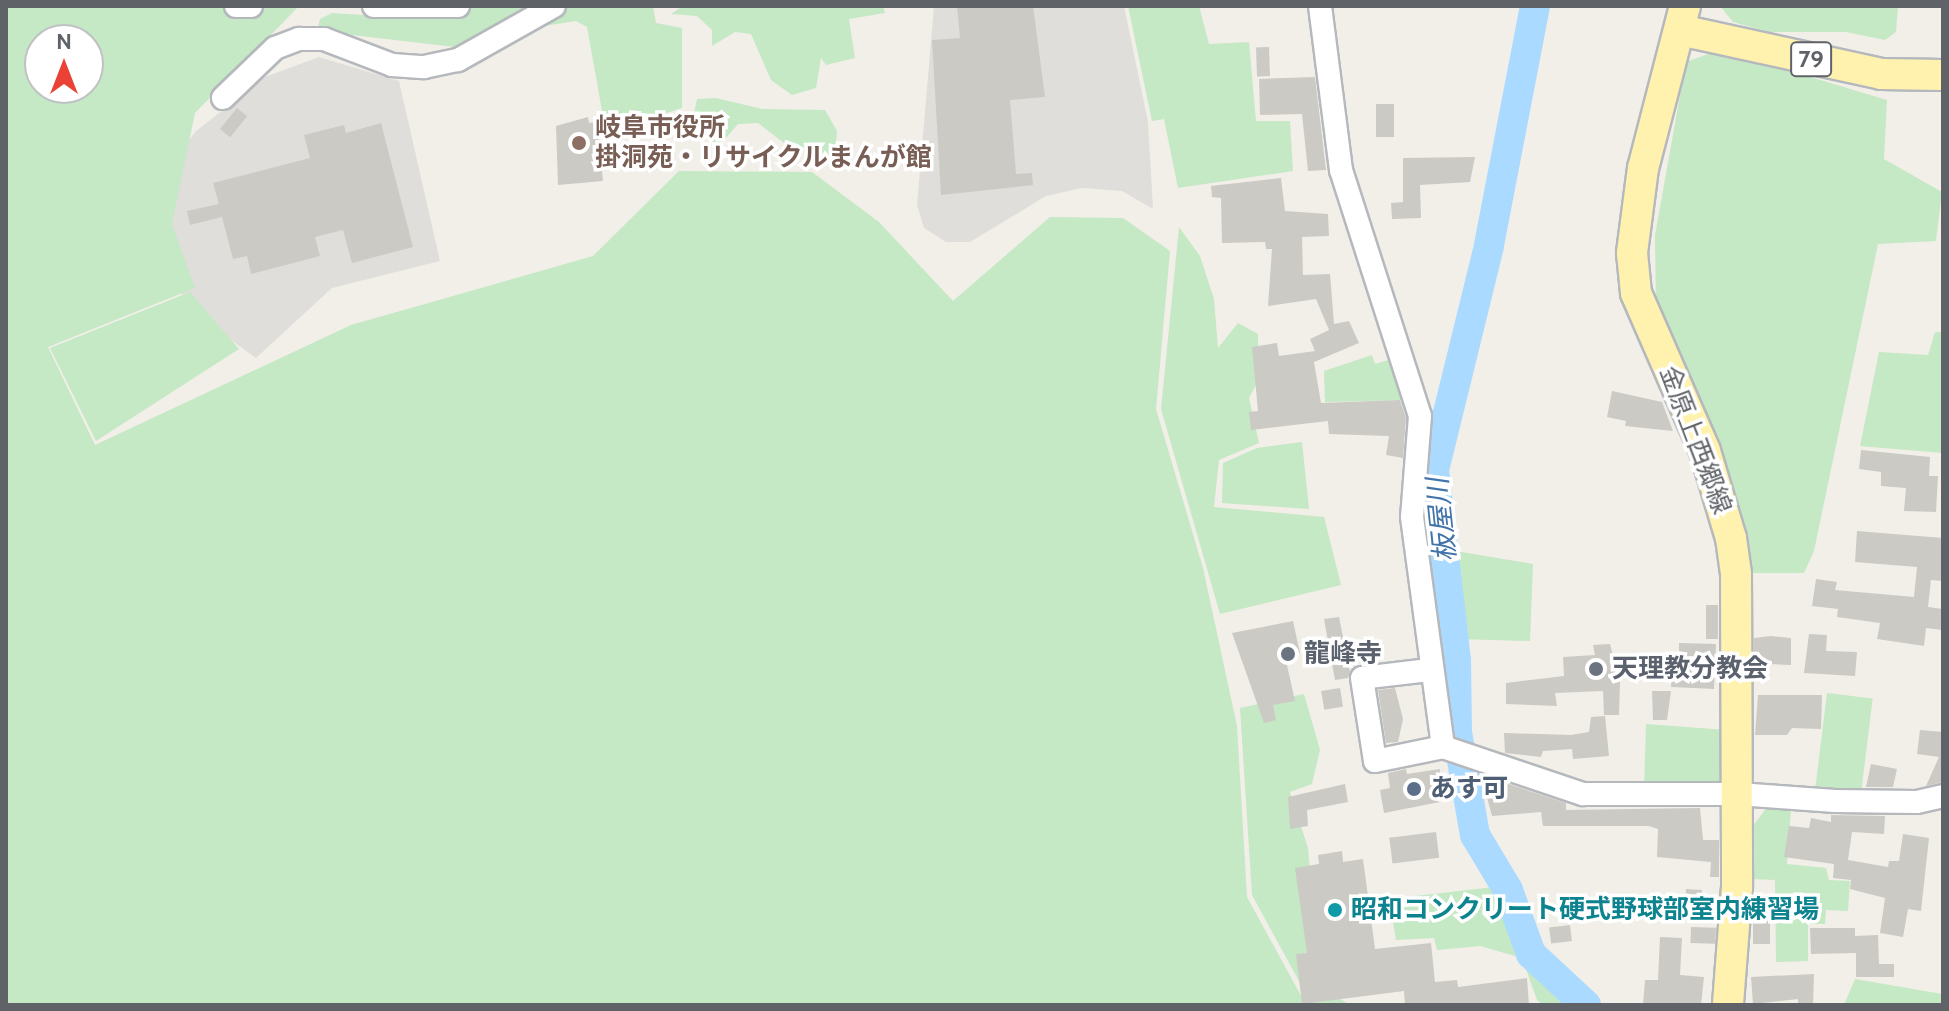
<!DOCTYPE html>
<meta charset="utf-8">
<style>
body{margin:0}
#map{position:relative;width:1949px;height:1011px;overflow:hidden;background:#f1efe8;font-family:Cabin,"Noto Sans JP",sans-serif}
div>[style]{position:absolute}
.industrial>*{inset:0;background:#e0deda}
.green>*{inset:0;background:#c5e8c5;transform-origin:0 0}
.river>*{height:30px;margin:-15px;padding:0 15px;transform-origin:15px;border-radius:15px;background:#aadaff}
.building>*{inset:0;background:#cccac5;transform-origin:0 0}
.roads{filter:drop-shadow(2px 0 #b5b8bc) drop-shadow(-2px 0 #b5b8bc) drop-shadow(0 2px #b5b8bc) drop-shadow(0 -2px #b5b8bc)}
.minor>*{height:22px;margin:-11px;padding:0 11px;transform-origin:11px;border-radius:11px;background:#fff}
.major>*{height:30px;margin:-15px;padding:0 15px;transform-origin:15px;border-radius:15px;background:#fff2af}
.dots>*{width:22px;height:22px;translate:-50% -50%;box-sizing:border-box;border:4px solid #fff;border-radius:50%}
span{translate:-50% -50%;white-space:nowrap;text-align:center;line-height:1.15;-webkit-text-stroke:7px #fff;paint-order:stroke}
.shield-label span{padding:2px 6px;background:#fff;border:2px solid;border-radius:6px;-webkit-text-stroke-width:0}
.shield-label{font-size:24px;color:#5f6368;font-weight:700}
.education-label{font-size:26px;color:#785e54;font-weight:700}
.left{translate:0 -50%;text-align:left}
.street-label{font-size:26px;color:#5f6368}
.worship-label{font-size:26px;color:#5b616d;font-weight:700}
.service-label{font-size:26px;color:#4e5e75;font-weight:700}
.culture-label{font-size:26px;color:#0d838f;font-weight:700}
.water-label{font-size:28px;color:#4174aa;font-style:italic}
.frame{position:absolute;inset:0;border:8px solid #5f6368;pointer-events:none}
.north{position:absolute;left:24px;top:24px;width:80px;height:80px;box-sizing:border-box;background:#fff;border:2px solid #bfc1c3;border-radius:50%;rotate:0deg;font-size:22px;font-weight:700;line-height:32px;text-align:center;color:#5f6368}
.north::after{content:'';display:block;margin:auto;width:28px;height:36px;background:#ea4335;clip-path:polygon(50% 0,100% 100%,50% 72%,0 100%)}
</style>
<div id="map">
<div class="industrial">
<i style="clip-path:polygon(934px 6px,1124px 6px,1148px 122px,1153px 209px,1122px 191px,1082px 188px,1046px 196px,970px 242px,946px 242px,924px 228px,917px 205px)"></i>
<i style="clip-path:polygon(319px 57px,399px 81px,440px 261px,332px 288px,256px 358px,206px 322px,170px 280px,174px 161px,195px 132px,265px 77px)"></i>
</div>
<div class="green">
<i style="clip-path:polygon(evenodd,6px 6px,299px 6px,195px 113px,172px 224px,195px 288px,48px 347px,95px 445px,351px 325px,593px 256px,679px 171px,812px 172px,879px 222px,953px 301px,1050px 217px,1123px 218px,1170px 251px,1156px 409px,1203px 568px,1237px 726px,1247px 897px,1306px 1005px,6px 1005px,6px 6px,40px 40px,88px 40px,88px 88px,40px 88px,40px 40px)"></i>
<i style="clip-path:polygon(469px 6px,653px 6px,656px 23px,682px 28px,682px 108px,606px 133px,587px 27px,576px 21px,504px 32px,455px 47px,317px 31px,320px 19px,332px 13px,392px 17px,445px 14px)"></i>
<i style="clip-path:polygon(683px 6px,883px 6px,885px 13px,849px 19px,855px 58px,826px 65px,821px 58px,816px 88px,792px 95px,771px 80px,751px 34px,735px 32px,712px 46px,712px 30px,697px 16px,671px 14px)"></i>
<i style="clip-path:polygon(1128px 6px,1199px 6px,1209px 44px,1249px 42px,1256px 121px,1290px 121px,1293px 171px,1178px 188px,1164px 119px,1152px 121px)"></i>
<i style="clip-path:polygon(1720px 6px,1898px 6px,1896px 32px,1885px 40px,1846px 32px,1769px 32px,1733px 22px)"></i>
<i style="clip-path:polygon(1720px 50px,1887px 100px,1884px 159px,1942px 192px,1936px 241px,1878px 244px,1814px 551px,1804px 573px,1742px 573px,1656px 307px,1655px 235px,1686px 62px)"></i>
<i style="clip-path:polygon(716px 98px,762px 109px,825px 110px,837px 131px,835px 155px,823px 158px,784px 143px,758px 123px,738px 124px,719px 146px,691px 128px,697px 99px)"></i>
<i style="clip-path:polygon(1179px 227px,1200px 256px,1214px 299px,1218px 348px,1238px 323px,1258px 334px,1258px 381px,1249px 398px,1259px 443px,1219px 460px,1214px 507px,1324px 517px,1341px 585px,1220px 614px,1161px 409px)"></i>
<i style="clip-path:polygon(190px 292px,239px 349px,96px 441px,50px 348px)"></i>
<i style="clip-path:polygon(1935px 332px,1943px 332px,1943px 453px,1860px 446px,1879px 352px,1928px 355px)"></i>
<i style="clip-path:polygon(1372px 355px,1375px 364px,1395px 358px,1408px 400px,1325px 402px,1324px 371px)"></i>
<i style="clip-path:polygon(1302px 442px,1309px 509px,1222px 503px,1223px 463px,1257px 448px)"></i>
<i style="clip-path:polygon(1449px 550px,1533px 564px,1530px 641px,1457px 639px)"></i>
<i style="left:1827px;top:693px;width:46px;height:99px;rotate:7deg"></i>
<i style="clip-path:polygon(1304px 694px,1320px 750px,1312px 784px,1290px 792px,1308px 848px,1320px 987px,1350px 1005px,1312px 1005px,1252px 895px,1240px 708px)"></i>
<i style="clip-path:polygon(1646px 724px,1727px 730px,1728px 785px,1644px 788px)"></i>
<i style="clip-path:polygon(1767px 807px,1791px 809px,1787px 864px,1826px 868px,1829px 880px,1850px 881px,1848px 911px,1826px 910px,1825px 924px,1808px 924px,1808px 961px,1776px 962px,1775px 880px,1751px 879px,1753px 826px)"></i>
<i style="clip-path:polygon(1494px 887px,1535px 969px,1576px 1005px,1543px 1005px,1537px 1000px,1522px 958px,1480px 946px,1437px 950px,1434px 938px,1396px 940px,1389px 899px)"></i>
<i style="clip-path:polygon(1855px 979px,1942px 994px,1943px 1005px,1844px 1005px)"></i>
</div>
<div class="river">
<i style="left:1535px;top:6px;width:244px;rotate:100.9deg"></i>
<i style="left:1489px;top:246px;width:231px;rotate:103.8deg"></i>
<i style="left:1434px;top:470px;width:191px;rotate:83.4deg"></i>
<i style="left:1456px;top:660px;width:72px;rotate:89.2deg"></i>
<i style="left:1457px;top:732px;width:105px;rotate:80.1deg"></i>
<i style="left:1475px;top:835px;width:64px;rotate:59deg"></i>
<i style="left:1508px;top:890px;width:68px;rotate:70.2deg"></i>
<i style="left:1531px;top:954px;width:75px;rotate:42.8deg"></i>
</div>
<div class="building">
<i style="clip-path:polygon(957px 6px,1033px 6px,1045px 97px,1010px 100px,1016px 174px,1032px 173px,1033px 185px,941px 195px,932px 40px,960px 38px)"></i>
<i style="left:1269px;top:47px;width:29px;height:13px;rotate:88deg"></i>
<i style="clip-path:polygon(1315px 77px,1326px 170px,1308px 171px,1302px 114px,1260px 115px,1259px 79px)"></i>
<i style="left:1376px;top:104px;width:18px;height:33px"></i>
<i style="left:237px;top:108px;width:13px;height:27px;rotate:39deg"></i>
<i style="clip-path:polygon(588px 117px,589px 123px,597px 122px,603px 181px,558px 185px,556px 126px)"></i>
<i style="clip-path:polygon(381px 123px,413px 247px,352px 263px,343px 230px,315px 237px,320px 256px,251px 274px,247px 256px,233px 259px,222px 217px,190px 225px,187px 211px,219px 204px,213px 183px,310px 158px,304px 135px,344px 125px,346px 133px)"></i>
<i style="clip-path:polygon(1475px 157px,1470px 182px,1420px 185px,1421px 218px,1392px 219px,1391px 203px,1403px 202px,1403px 158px)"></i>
<i style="clip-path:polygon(1281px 178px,1285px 211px,1328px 214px,1329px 236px,1302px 237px,1303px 275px,1330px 274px,1334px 324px,1349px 321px,1359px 343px,1314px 362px,1321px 403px,1400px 400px,1406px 418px,1403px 458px,1386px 455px,1389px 436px,1329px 434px,1328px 421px,1251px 430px,1249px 412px,1258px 411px,1252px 347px,1277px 343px,1279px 356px,1315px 351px,1310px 339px,1329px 330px,1316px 299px,1268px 306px,1272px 249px,1266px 249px,1265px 242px,1222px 243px,1221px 198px,1212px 197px,1211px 186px)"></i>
<i style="clip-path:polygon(1612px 391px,1662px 402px,1673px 431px,1625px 426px,1626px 421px,1607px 417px)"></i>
<i style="clip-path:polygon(1861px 450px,1930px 457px,1929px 476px,1938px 476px,1936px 512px,1904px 511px,1906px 488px,1881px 486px,1881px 472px,1859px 469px)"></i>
<i style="clip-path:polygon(1857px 531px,1943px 538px,1943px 581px,1931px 580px,1928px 607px,1943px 609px,1943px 630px,1926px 628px,1924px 646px,1877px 639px,1880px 623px,1837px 617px,1838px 609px,1812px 606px,1816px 579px,1837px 582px,1835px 590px,1914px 597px,1917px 567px,1855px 562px)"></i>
<i style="left:1718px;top:605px;width:34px;height:12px;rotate:90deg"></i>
<i style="clip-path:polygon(1339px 617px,1350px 672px,1348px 678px,1335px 680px,1324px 619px)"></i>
<i style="clip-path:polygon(1293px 621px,1300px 653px,1285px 656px,1295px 701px,1273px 705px,1276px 720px,1264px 723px,1232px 633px)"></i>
<i style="clip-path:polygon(1809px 634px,1827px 635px,1826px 651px,1857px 652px,1855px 676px,1804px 673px)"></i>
<i style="clip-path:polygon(1771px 636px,1791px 638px,1791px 665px,1769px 664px,1768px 672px,1754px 671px,1754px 638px)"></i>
<i style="clip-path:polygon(1679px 643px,1716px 644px,1714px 689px,1671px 687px,1673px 654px,1679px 654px)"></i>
<i style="clip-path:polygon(1610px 644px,1620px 683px,1619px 715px,1604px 715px,1603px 691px,1555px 693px,1557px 706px,1506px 704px,1506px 683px,1564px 676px,1563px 657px,1595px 655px,1593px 645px)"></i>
<i style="left:1340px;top:688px;width:19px;height:19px;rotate:81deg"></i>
<i style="clip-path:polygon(1395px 688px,1403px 719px,1398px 742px,1386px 743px,1378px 690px)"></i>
<i style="clip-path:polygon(1652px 691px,1671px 691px,1667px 720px,1653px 720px)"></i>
<i style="clip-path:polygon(1758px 695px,1822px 695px,1821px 729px,1792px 728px,1787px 735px,1755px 735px)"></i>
<i style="clip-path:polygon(1605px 716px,1609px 756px,1573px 759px,1572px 749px,1543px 751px,1541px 757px,1505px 753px,1504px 733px,1571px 735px,1589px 732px,1591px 717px)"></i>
<i style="clip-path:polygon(1920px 730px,1943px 732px,1943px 782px,1926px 786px,1939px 757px,1917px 754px)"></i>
<i style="clip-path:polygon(1871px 764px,1897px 769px,1893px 787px,1866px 787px)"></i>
<i style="clip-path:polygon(1406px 769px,1407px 774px,1440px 769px,1440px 802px,1384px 813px,1380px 790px,1390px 788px,1388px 773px)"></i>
<i style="clip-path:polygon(1481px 775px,1566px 803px,1566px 810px,1700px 808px,1703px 840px,1719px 840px,1719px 877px,1710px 877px,1711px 862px,1657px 857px,1658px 829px,1649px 826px,1543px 826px,1541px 812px,1492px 816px)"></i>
<i style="clip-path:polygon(1345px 784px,1348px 802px,1307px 810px,1308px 826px,1290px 829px,1288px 797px)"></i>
<i style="clip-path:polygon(1831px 815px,1885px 816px,1884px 834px,1852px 832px,1848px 860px,1888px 867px,1889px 861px,1899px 861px,1903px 834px,1929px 838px,1921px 911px,1908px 909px,1903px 937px,1880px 933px,1885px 898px,1850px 889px,1851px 880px,1833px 878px,1834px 864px,1784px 857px,1789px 826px,1809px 828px,1811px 818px,1831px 822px)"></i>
<i style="left:1436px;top:832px;width:26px;height:47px;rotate:83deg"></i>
<i style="clip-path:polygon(1342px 851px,1343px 862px,1363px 859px,1375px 949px,1431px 943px,1435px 982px,1457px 980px,1458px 987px,1527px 978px,1529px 1005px,1405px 1005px,1404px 991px,1302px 1004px,1296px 954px,1307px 953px,1295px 868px,1319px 864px,1318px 855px)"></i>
<i style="left:1686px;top:889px;width:16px;height:23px;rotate:4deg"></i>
<i style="left:1753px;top:913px;width:17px;height:31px"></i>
<i style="left:1570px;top:925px;width:16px;height:21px;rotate:83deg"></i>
<i style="left:1691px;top:927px;width:25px;height:16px;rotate:2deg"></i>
<i style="clip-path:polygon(1810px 928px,1855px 928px,1855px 936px,1878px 935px,1879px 964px,1894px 964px,1894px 977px,1856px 977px,1856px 953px,1811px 954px)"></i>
<i style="clip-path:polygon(1660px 937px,1682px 938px,1680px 975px,1704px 977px,1701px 1005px,1643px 1005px,1645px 980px,1658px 980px)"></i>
<i style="clip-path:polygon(1814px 974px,1813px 1005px,1798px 1005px,1798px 999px,1753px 1004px,1751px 977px)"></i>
</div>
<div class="roads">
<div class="minor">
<i style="left:236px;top:6px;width:15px"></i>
<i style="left:374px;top:6px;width:84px"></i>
<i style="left:1320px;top:6px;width:165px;rotate:82.7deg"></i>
<i style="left:1341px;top:170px;width:258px;rotate:72.2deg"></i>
<i style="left:1420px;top:416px;width:101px;rotate:94.5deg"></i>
<i style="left:1412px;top:517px;width:232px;rotate:82.3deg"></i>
<i style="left:1443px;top:747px;width:148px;rotate:18.6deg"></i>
<i style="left:1583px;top:794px;width:155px"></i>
<i style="left:1738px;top:794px;width:97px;rotate:4.1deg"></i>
<i style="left:1835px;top:801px;width:82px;rotate:0.7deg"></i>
<i style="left:1917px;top:802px;width:27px;rotate:-13deg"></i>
<i style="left:223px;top:98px;width:72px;rotate:-43.9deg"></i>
<i style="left:275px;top:48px;width:26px;rotate:-21deg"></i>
<i style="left:299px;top:39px;width:25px"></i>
<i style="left:324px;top:39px;width:73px;rotate:20.9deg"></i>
<i style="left:392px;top:65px;width:32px;rotate:4deg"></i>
<i style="left:424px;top:67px;width:35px;rotate:-12deg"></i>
<i style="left:458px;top:60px;width:110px;rotate:-29.4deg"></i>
<i style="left:1429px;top:670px;width:67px;rotate:173.2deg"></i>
<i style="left:1362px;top:678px;width:84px;rotate:81.1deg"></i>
<i style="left:1375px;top:761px;width:69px;rotate:-11.6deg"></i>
</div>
<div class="major">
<i style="left:1685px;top:6px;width:167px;rotate:104.5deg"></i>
<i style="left:1643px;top:168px;width:86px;rotate:97.4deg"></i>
<i style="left:1632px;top:253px;width:40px;rotate:84.3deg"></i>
<i style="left:1636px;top:293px;width:172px;rotate:66.4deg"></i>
<i style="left:1705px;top:451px;width:91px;rotate:73.4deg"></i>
<i style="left:1731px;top:538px;width:36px;rotate:82deg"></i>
<i style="left:1736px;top:574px;width:313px;rotate:89.8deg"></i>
<i style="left:1737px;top:887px;width:118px;rotate:94.4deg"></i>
<i style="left:1680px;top:30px;width:206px;rotate:12.3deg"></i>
<i style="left:1881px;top:74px;width:62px;rotate:0.9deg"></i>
</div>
</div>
<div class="dots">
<i style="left:579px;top:143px;background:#8d6e63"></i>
<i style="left:1288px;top:654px;background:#6b7280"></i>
<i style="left:1596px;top:669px;background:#6b7280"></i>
<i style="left:1414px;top:789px;background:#5c6f8a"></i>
<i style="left:1335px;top:910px;background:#0f9aa8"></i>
</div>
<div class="shield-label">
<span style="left:1811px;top:59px">79</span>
</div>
<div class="education-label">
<span class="left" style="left:595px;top:143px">岐阜市役所<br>掛洞苑・リサイクルまんが館</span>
</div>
<div class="street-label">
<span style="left:1695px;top:440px;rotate:69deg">金原上西郷線</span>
</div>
<div class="worship-label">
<span class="left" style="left:1304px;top:654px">龍峰寺</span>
<span class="left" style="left:1612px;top:669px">天理教分教会</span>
</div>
<div class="service-label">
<span class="left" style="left:1430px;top:789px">あす可</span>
</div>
<div class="culture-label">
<span class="left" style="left:1351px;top:910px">昭和コンクリート硬式野球部室内練習場</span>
</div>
<div class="water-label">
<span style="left:1441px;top:520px;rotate:-96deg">板屋川</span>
</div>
<div class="frame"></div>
<div class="north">N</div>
</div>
